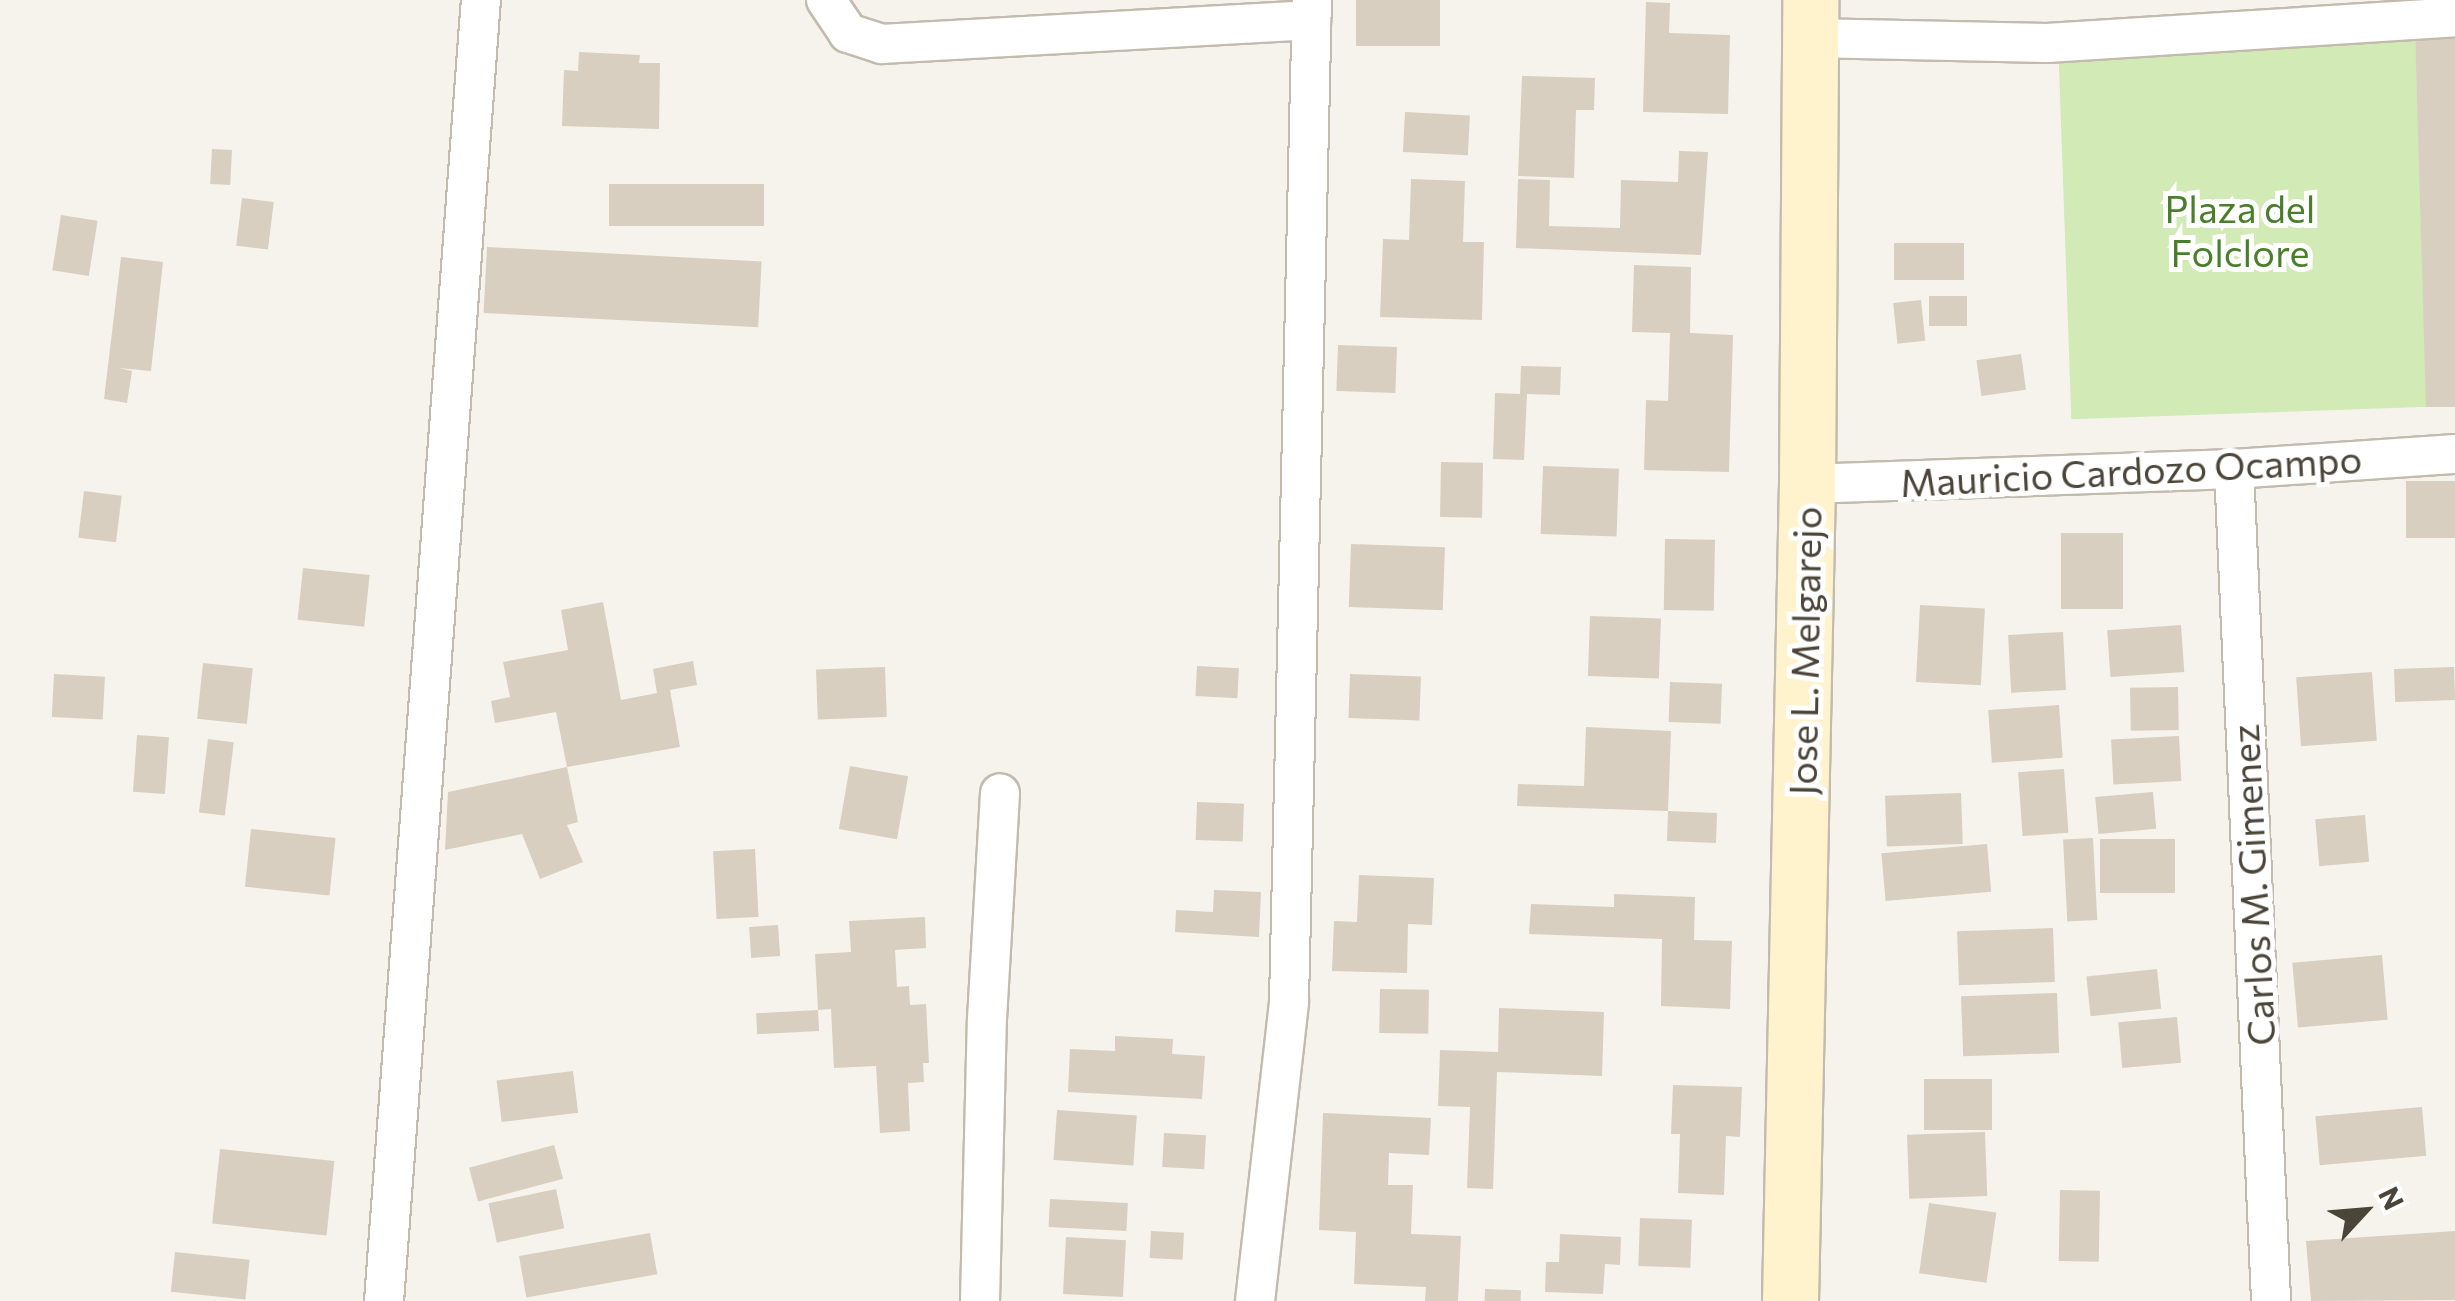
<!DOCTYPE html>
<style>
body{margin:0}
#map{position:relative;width:2455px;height:1301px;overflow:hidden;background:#f6f3ec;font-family:Commissioner,sans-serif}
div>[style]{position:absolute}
.green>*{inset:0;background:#d2eab5;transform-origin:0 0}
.building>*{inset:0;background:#d8cfc1;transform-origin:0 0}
.roads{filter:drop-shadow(2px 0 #c2bbae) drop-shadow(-2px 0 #c2bbae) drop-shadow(0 2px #c2bbae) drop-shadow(0 -2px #c2bbae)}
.street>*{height:38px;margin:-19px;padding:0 19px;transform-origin:19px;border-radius:19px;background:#fff}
.secondary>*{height:55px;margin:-27.5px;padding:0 27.5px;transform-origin:27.5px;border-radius:27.5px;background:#fff3cd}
span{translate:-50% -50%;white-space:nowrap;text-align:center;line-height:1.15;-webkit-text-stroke:10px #fff;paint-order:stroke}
.park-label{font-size:38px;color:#4a7f2a}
.street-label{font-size:38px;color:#4b4439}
.north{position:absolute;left:2315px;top:1161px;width:100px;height:100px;-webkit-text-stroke:8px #fff;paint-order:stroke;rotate:64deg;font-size:28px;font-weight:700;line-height:40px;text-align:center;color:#4b4439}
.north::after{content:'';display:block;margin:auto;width:35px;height:45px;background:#4b4439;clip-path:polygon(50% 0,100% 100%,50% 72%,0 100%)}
</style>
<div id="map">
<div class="green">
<i style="left:2415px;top:31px;width:376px;height:357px;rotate:88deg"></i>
</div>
<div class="building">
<i style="left:1356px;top:0;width:84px;height:46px"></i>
<i style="clip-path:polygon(1646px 2px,1670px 3px,1669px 33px,1730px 35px,1728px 114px,1643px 112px)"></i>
<i style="clip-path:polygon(2455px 30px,2455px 407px,2426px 407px,2415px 31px)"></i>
<i style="clip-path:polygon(579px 52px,640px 55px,639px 63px,660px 63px,659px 129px,562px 126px,564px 70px,578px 71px)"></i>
<i style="clip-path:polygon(1522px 76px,1595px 78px,1594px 110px,1576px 110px,1574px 178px,1518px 176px)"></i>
<i style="left:1405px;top:112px;width:65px;height:40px;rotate:3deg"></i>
<i style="left:212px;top:149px;width:20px;height:35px;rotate:3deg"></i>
<i style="clip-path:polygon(1679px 151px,1708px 152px,1701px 255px,1516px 248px,1518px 179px,1550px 180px,1549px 226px,1620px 228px,1621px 180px,1678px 182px)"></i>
<i style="clip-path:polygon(1411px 179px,1465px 181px,1463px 242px,1484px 242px,1482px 320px,1380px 317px,1383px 239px,1409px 240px)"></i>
<i style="left:609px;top:184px;width:155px;height:42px"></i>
<i style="left:242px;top:198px;width:32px;height:48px;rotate:7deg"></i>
<i style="left:61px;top:215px;width:37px;height:56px;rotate:9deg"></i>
<i style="left:1964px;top:243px;width:37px;height:70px;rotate:90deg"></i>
<i style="left:487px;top:247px;width:275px;height:66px;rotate:3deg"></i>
<i style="clip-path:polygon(121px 257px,163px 262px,151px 371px,119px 368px,132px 371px,127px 403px,104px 399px)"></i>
<i style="clip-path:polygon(1634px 265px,1691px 267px,1690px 333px,1733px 335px,1729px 472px,1644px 470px,1646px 400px,1668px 401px,1670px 333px,1632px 332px)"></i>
<i style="left:1929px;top:296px;width:38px;height:30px"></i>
<i style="left:1921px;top:300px;width:41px;height:28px;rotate:84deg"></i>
<i style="left:1338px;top:345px;width:59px;height:46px;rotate:2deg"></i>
<i style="left:2021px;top:354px;width:36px;height:45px;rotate:82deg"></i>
<i style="clip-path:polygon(1521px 366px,1561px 367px,1560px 395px,1527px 394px,1524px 460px,1493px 459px,1495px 393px,1520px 394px)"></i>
<i style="left:1441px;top:462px;width:42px;height:55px;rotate:1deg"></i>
<i style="left:1543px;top:466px;width:76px;height:68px;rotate:2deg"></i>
<i style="left:2455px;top:481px;width:57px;height:49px;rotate:90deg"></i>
<i style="left:84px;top:491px;width:38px;height:47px;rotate:7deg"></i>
<i style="left:2061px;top:533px;width:62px;height:76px"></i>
<i style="left:1665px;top:539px;width:50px;height:71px;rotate:1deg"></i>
<i style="left:1351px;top:544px;width:94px;height:63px;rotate:2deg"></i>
<i style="left:303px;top:568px;width:67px;height:52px;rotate:6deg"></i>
<i style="clip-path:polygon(603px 602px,621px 700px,657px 693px,653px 669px,693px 661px,697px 685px,670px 690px,680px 747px,567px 767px,556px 712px,495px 723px,491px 701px,510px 697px,503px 662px,568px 650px,561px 610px)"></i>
<i style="left:1920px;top:605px;width:65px;height:77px;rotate:3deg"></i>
<i style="left:1590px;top:616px;width:71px;height:60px;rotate:2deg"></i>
<i style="left:2181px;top:625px;width:47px;height:74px;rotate:86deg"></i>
<i style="left:2063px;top:632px;width:58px;height:55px;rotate:87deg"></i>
<i style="left:203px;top:663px;width:50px;height:56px;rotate:6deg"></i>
<i style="left:1197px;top:666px;width:42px;height:30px;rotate:3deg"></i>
<i style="left:885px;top:667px;width:50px;height:69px;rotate:88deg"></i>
<i style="left:2454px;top:667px;width:33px;height:60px;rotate:88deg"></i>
<i style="left:2372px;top:672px;width:69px;height:76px;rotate:86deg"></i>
<i style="left:54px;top:674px;width:51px;height:43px;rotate:3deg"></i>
<i style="left:1350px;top:674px;width:71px;height:44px;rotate:2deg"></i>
<i style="left:1670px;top:682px;width:52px;height:40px;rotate:2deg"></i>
<i style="left:2178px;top:687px;width:43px;height:48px;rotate:89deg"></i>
<i style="left:2059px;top:705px;width:53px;height:71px;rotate:86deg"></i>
<i style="clip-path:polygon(1586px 727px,1671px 731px,1668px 811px,1717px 813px,1716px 843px,1667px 841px,1668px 811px,1517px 806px,1518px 784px,1584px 786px)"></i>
<i style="left:137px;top:735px;width:32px;height:57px;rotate:4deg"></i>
<i style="left:2179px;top:736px;width:45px;height:68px;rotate:87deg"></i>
<i style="left:208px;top:739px;width:26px;height:74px;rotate:7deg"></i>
<i style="left:850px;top:766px;width:59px;height:64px;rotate:10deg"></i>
<i style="clip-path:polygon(567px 767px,578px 822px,567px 825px,583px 862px,540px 879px,522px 834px,445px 850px,448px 792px)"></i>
<i style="left:2064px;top:769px;width:64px;height:46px;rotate:86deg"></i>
<i style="left:2153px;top:792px;width:37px;height:58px;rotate:85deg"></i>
<i style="left:1961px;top:793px;width:51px;height:76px;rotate:88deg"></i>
<i style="left:1197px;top:802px;width:47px;height:38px;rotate:2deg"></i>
<i style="left:2365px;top:815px;width:47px;height:50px;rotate:85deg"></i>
<i style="left:251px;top:829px;width:85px;height:58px;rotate:6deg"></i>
<i style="left:2093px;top:838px;width:82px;height:30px;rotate:87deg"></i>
<i style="left:2100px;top:839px;width:75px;height:54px"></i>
<i style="left:1987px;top:844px;width:48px;height:106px;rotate:85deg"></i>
<i style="left:755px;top:849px;width:68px;height:42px;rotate:87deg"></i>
<i style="clip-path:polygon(1359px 875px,1434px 878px,1432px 925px,1408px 924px,1407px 973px,1332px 971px,1334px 921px,1357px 922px)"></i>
<i style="clip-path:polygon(1214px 890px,1261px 892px,1259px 937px,1175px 932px,1176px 910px,1213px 912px)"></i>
<i style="clip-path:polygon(1614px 894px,1695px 897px,1694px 940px,1732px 941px,1730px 1009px,1661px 1006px,1662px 939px,1529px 934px,1531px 904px,1614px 907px)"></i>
<i style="clip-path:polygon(925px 917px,926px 948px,895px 950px,897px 987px,909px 986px,910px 1005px,926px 1004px,929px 1063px,923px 1063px,924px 1082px,908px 1083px,910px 1131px,880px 1133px,876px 1066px,834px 1068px,831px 1009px,818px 1010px,815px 954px,851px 952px,849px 921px)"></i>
<i style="left:778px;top:925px;width:31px;height:29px;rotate:86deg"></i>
<i style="left:2053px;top:928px;width:54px;height:96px;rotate:88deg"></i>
<i style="left:2382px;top:955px;width:65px;height:90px;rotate:85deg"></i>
<i style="left:2157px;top:969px;width:40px;height:71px;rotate:84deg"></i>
<i style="left:1380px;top:989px;width:49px;height:44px;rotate:1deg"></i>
<i style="left:2057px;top:993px;width:60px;height:96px;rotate:88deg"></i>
<i style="clip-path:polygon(1499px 1008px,1604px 1012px,1602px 1076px,1497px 1072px,1493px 1189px,1467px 1188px,1470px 1107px,1438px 1106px,1440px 1050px,1498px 1052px)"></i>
<i style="left:818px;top:1010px;width:21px;height:62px;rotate:87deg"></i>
<i style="left:2177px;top:1017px;width:46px;height:59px;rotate:85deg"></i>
<i style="clip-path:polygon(1115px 1036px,1173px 1039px,1172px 1054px,1205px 1056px,1202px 1099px,1068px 1092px,1070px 1049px,1115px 1051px)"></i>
<i style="left:573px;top:1071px;width:42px;height:77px;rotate:83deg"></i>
<i style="left:1992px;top:1079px;width:51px;height:68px;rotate:90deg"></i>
<i style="clip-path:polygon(1673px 1085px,1742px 1087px,1740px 1137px,1726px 1136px,1724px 1195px,1678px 1193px,1680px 1134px,1671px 1134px)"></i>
<i style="left:2422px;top:1107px;width:49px;height:107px;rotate:85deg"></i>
<i style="left:1057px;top:1110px;width:80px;height:50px;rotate:4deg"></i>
<i style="clip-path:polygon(1323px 1113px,1431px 1118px,1429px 1155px,1389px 1153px,1388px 1185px,1413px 1185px,1411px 1234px,1461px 1236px,1458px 1301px,1425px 1301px,1426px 1287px,1354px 1284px,1356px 1232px,1319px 1230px)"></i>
<i style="left:1985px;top:1132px;width:64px;height:78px;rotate:88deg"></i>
<i style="left:1164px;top:1133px;width:42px;height:34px;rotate:3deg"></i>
<i style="left:554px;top:1145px;width:35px;height:88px;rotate:75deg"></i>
<i style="left:220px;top:1149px;width:115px;height:75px;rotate:6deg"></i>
<i style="left:556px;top:1189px;width:40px;height:69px;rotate:78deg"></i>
<i style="left:2060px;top:1190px;width:40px;height:71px;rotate:1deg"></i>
<i style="left:1050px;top:1199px;width:78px;height:28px;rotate:3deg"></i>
<i style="left:1929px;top:1203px;width:68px;height:71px;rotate:8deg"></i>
<i style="left:1640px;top:1218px;width:52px;height:48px;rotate:2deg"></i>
<i style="left:1151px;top:1231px;width:33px;height:27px;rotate:3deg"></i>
<i style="clip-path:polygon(2455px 1231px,2455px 1300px,2311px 1301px,2306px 1241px)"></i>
<i style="left:650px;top:1233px;width:42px;height:133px;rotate:80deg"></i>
<i style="clip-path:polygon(1560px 1234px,1621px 1237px,1620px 1265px,1605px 1264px,1603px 1294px,1545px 1292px,1546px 1262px,1559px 1262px)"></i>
<i style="left:1066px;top:1237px;width:60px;height:57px;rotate:3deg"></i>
<i style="left:175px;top:1252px;width:75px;height:40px;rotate:6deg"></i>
<i style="left:1485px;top:1289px;width:36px;height:12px;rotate:2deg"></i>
</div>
<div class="roads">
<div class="street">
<i style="left:826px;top:0;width:40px;rotate:56deg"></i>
<i style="left:848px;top:33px;width:36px;rotate:18deg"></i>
<i style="left:882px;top:44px;width:430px;rotate:-3.2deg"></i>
<i style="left:1809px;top:38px;width:238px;rotate:1.2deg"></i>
<i style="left:2047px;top:43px;width:409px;rotate:-3.6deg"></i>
<i style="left:2234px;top:469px;width:833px;rotate:87.45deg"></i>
<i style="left:1807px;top:484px;width:427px;rotate:-2deg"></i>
<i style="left:2234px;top:469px;width:222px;rotate:-3.9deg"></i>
<i style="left:384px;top:1301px;width:1305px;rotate:-85.74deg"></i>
<i style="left:980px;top:1301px;width:282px;rotate:-88.6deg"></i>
<i style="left:987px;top:1019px;width:226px;rotate:-86.7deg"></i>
<i style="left:1255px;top:1301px;width:301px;rotate:-83.5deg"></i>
<i style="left:1289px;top:1002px;width:1002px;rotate:-88.69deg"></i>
</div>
<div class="secondary">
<i style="left:1790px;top:1301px;width:817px;rotate:-88.81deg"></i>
<i style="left:1807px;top:484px;width:484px;rotate:-89.6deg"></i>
</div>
</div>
<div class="park-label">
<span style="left:2240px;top:230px">Plaza del<br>Folclore</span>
</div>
<div class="street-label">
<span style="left:2131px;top:470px;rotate:-3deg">Mauricio Cardozo Ocampo</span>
<span style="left:1804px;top:651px;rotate:-89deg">Jose L. Melgarejo</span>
<span style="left:2252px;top:885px;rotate:-93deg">Carlos M. Gimenez</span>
</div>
<div class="north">N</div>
</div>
